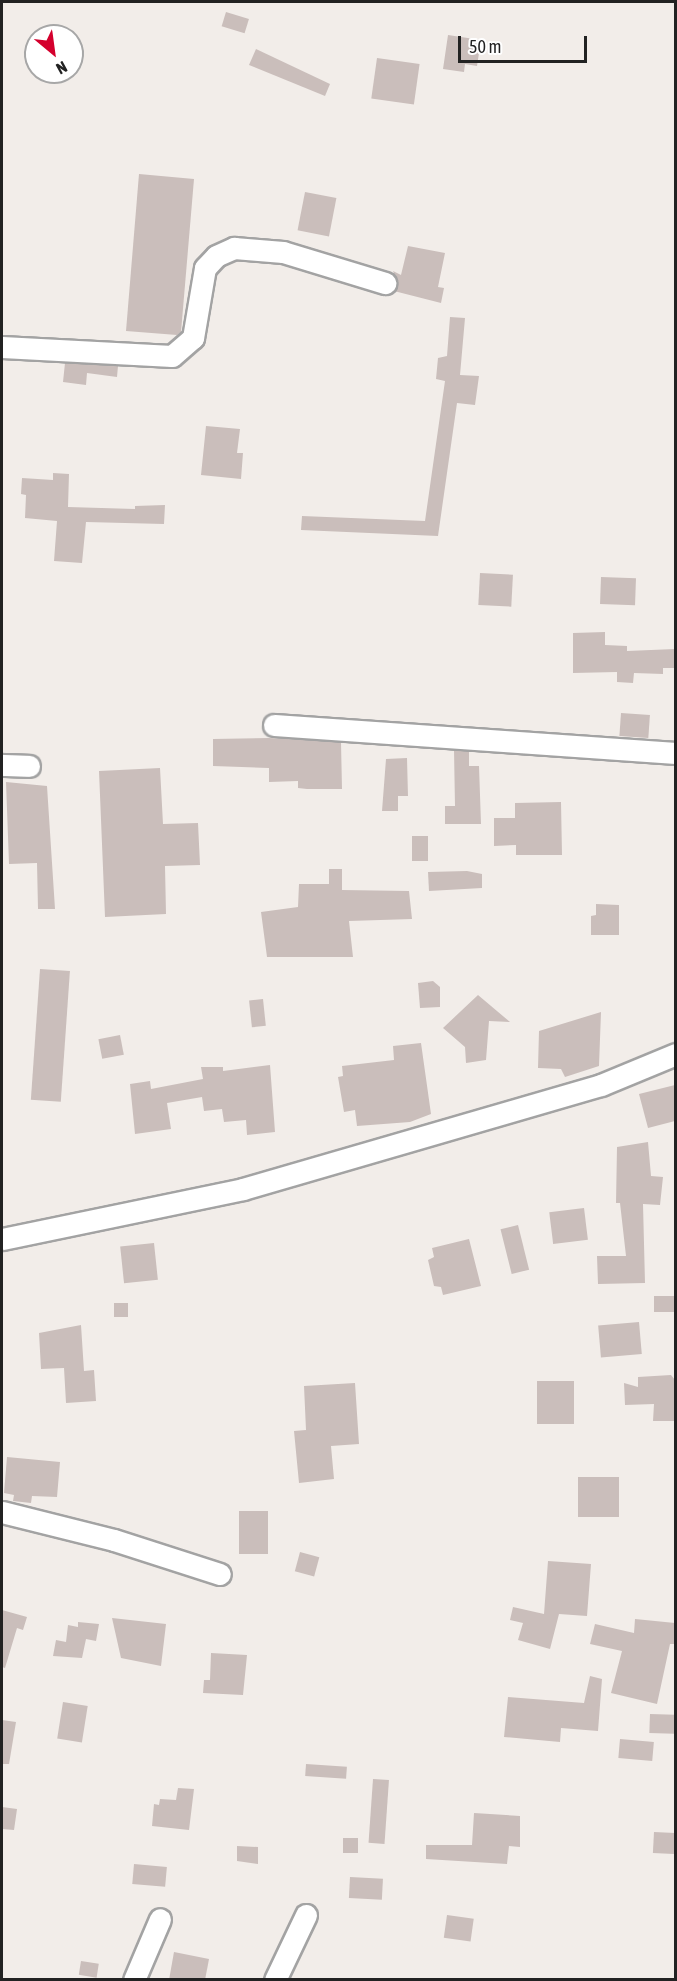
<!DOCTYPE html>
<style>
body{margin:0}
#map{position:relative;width:677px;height:1981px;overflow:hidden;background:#f2ede9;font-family:"Asap Condensed",sans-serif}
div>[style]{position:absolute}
.building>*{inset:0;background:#cabebb;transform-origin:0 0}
.roads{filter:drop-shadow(2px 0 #a3a3a3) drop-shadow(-2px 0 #a3a3a3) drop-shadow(0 2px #a3a3a3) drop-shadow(0 -2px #a3a3a3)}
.street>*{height:21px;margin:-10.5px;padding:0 10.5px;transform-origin:10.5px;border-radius:10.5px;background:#fff}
span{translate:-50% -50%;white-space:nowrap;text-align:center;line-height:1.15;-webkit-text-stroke:6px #fff;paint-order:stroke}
.frame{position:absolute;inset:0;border:3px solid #222;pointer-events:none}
.north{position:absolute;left:24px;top:24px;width:60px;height:60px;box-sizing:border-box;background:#fff;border:2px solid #a7a7a7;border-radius:50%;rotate:151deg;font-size:16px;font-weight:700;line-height:24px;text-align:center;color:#222}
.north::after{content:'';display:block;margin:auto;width:21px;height:27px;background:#d4002d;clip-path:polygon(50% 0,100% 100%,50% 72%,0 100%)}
.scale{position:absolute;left:458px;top:36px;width:129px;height:27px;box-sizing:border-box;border:3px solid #222;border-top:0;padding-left:8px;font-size:18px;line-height:21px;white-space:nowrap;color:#222;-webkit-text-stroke:4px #fff;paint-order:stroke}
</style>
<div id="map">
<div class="building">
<i style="left:226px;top:12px;width:24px;height:15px;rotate:17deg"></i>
<i style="clip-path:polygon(448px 35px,481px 40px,477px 66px,465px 64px,464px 72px,443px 69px)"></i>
<i style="clip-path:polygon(256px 49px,330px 84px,325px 96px,249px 65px)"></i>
<i style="left:377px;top:58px;width:43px;height:41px;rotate:8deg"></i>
<i style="clip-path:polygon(139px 174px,194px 179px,181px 332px,177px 335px,126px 331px)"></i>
<i style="left:305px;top:192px;width:32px;height:39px;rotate:11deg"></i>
<i style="clip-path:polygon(408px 246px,445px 253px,438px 287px,444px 288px,441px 303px,394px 291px,397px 281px,393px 271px,401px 275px)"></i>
<i style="clip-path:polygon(450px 317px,465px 318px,460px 375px,479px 376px,475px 405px,457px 403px,438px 536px,301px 530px,302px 516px,425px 521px,445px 381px,436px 379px,438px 358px,447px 356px)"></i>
<i style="clip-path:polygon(65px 363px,118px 366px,117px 377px,87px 373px,86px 385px,63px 382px)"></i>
<i style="clip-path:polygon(206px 426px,240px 429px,237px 453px,243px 453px,241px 479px,201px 475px)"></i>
<i style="clip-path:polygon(53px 473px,69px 474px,68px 507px,135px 509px,135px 506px,165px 505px,164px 524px,86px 522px,82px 563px,54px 561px,57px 521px,25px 518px,26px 495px,21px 494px,22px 478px,53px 480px)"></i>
<i style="left:480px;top:573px;width:33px;height:32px;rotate:3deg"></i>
<i style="left:601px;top:577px;width:35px;height:27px;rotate:2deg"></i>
<i style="clip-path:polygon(605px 632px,605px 645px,627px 646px,627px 651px,675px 649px,675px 668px,663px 668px,663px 674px,634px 673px,633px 683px,617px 682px,617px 672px,573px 673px,573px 633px)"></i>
<i style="left:621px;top:713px;width:29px;height:23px;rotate:4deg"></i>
<i style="clip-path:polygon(269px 738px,341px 742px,342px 789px,307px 789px,298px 788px,298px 781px,269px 782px,269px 768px,213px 766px,213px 739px)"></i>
<i style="clip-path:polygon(454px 750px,469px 751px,469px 766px,479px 766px,481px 824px,445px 824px,445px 806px,455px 806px)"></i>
<i style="clip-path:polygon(407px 758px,408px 796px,398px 796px,398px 811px,382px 811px,386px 759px)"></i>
<i style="clip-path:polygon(160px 768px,163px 824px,198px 823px,200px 865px,165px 866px,166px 914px,105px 917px,99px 771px)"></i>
<i style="clip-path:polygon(6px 782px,47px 786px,55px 909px,38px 909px,37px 863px,9px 864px)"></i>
<i style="clip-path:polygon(561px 802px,562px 855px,516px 855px,516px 845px,494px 846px,494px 818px,515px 818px,515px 803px)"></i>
<i style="left:412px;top:836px;width:16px;height:25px"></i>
<i style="clip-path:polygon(329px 869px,342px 869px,342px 890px,409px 891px,412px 919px,349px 921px,353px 957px,267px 957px,261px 912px,298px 907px,299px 884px,329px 884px)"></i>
<i style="clip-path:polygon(467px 871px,482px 874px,482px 888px,429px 891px,428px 872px)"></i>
<i style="clip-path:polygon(596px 904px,619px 905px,619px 935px,591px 935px,591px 916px,596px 915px)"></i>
<i style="left:40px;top:969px;width:30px;height:131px;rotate:4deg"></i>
<i style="clip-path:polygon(433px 981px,440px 987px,440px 1007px,420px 1008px,418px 983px)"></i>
<i style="clip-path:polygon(478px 995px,510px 1022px,489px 1021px,486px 1060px,466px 1063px,465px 1047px,443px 1028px)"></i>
<i style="left:263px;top:999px;width:27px;height:14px;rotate:84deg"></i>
<i style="clip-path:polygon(601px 1012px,599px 1066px,565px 1077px,561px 1069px,538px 1068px,539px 1031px)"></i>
<i style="left:120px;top:1035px;width:20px;height:22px;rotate:79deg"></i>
<i style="clip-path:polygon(421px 1043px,431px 1114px,410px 1122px,357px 1126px,355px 1110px,344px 1112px,338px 1077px,343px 1076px,342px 1066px,394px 1060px,393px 1046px)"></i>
<i style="clip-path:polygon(270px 1065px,275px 1132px,247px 1135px,246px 1120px,224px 1122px,222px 1109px,204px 1111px,202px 1097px,167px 1103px,171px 1129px,135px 1134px,130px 1084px,150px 1081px,151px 1089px,203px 1079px,201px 1067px,223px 1067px,223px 1071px)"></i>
<i style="clip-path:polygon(675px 1085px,675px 1121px,648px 1128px,639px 1094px)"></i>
<i style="clip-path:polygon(648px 1142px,651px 1176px,663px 1177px,660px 1205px,643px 1204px,645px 1283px,598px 1284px,597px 1256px,626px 1256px,620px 1203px,616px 1203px,617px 1147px)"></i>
<i style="left:584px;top:1208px;width:32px;height:35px;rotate:83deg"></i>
<i style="left:518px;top:1225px;width:46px;height:18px;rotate:76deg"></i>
<i style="clip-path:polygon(469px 1239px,481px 1286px,443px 1295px,441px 1287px,434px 1286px,428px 1260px,434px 1257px,432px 1248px)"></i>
<i style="left:154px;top:1243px;width:37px;height:34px;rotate:84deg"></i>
<i style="left:675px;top:1296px;width:16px;height:21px;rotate:90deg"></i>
<i style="left:114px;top:1303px;width:14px;height:14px"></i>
<i style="left:639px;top:1322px;width:32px;height:41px;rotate:85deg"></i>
<i style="clip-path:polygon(81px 1325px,84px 1371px,94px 1370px,96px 1401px,66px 1403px,64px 1368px,41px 1369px,39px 1333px)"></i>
<i style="clip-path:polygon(671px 1375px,675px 1380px,675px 1421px,653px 1421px,654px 1404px,625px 1405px,624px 1383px,638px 1387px,638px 1377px)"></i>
<i style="left:537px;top:1381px;width:37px;height:43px"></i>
<i style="clip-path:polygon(355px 1383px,359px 1444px,331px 1446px,334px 1479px,299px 1483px,294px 1431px,306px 1430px,304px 1386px)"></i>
<i style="clip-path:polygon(7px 1457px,60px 1462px,57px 1497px,32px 1496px,31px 1503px,13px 1501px,14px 1495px,4px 1493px)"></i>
<i style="left:578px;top:1477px;width:41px;height:40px"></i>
<i style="left:239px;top:1511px;width:29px;height:43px"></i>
<i style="left:300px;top:1552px;width:20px;height:20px;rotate:15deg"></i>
<i style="clip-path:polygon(548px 1561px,591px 1564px,587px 1616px,559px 1614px,550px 1649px,518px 1640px,523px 1623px,510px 1620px,513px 1607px,544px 1614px)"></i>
<i style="clip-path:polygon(2px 1610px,27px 1617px,23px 1630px,17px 1628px,5px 1668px,2px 1667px)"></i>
<i style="clip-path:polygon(112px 1618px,166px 1624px,161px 1666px,121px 1658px)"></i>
<i style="clip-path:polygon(635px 1619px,675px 1623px,675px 1644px,670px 1644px,657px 1704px,611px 1693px,622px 1651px,590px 1644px,595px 1624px,634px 1633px)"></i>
<i style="clip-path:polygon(78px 1622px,99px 1624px,96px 1641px,86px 1639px,82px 1658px,53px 1656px,56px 1640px,66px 1642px,68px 1625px,78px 1627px)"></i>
<i style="clip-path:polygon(211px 1653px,247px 1655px,243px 1695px,203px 1693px,204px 1680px,210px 1680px)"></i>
<i style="clip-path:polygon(590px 1676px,602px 1679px,598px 1731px,561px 1728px,560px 1742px,504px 1737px,508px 1697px,584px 1703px)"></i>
<i style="left:63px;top:1702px;width:25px;height:37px;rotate:9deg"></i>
<i style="left:650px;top:1714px;width:25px;height:19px;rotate:2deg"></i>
<i style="clip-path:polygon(2px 1720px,16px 1722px,9px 1764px,2px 1764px)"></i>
<i style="left:620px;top:1739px;width:34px;height:19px;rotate:5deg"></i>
<i style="left:306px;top:1764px;width:41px;height:12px;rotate:4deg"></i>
<i style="left:373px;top:1779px;width:16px;height:64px;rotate:4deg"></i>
<i style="clip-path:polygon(178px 1788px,194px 1789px,189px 1830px,152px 1826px,154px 1804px,159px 1805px,160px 1799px,176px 1800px)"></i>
<i style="clip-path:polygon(2px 1807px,17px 1809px,14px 1830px,2px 1829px)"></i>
<i style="clip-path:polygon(474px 1813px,520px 1816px,520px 1847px,509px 1846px,507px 1864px,426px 1859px,426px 1845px,472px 1845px)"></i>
<i style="left:654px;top:1832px;width:21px;height:21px;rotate:3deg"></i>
<i style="left:343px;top:1838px;width:15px;height:15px"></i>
<i style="clip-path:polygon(237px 1846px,258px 1847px,258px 1864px,237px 1861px)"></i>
<i style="left:134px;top:1864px;width:33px;height:20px;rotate:5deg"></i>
<i style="left:350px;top:1877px;width:33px;height:21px;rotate:3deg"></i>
<i style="left:447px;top:1915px;width:27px;height:23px;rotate:8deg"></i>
<i style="clip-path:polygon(174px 1952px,209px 1959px,205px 1980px,169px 1980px)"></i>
<i style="left:81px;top:1961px;width:18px;height:14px;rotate:9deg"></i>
</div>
<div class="roads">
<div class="street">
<i style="left:2px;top:347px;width:170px;rotate:3deg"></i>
<i style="left:172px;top:356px;width:28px;rotate:-41deg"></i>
<i style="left:193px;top:338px;width:71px;rotate:-80.3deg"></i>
<i style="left:205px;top:268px;width:16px;rotate:-47deg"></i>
<i style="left:216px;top:256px;width:20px;rotate:-24deg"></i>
<i style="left:234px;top:248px;width:49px;rotate:4.7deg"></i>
<i style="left:283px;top:252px;width:107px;rotate:16.9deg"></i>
<i style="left:274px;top:725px;width:403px;rotate:4deg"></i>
<i style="left:2px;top:765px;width:27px;rotate:2deg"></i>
<i style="left:2px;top:1239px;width:246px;rotate:-11.7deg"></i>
<i style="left:243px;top:1189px;width:373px;rotate:-16.2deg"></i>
<i style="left:601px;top:1085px;width:81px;rotate:-22.5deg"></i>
<i style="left:2px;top:1512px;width:115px;rotate:14deg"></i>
<i style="left:114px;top:1540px;width:111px;rotate:17.8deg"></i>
<i style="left:134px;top:1980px;width:66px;rotate:-66.9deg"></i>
<i style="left:275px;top:1980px;width:72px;rotate:-64.5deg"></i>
</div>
</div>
<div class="frame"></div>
<div class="north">N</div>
<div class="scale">50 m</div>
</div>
